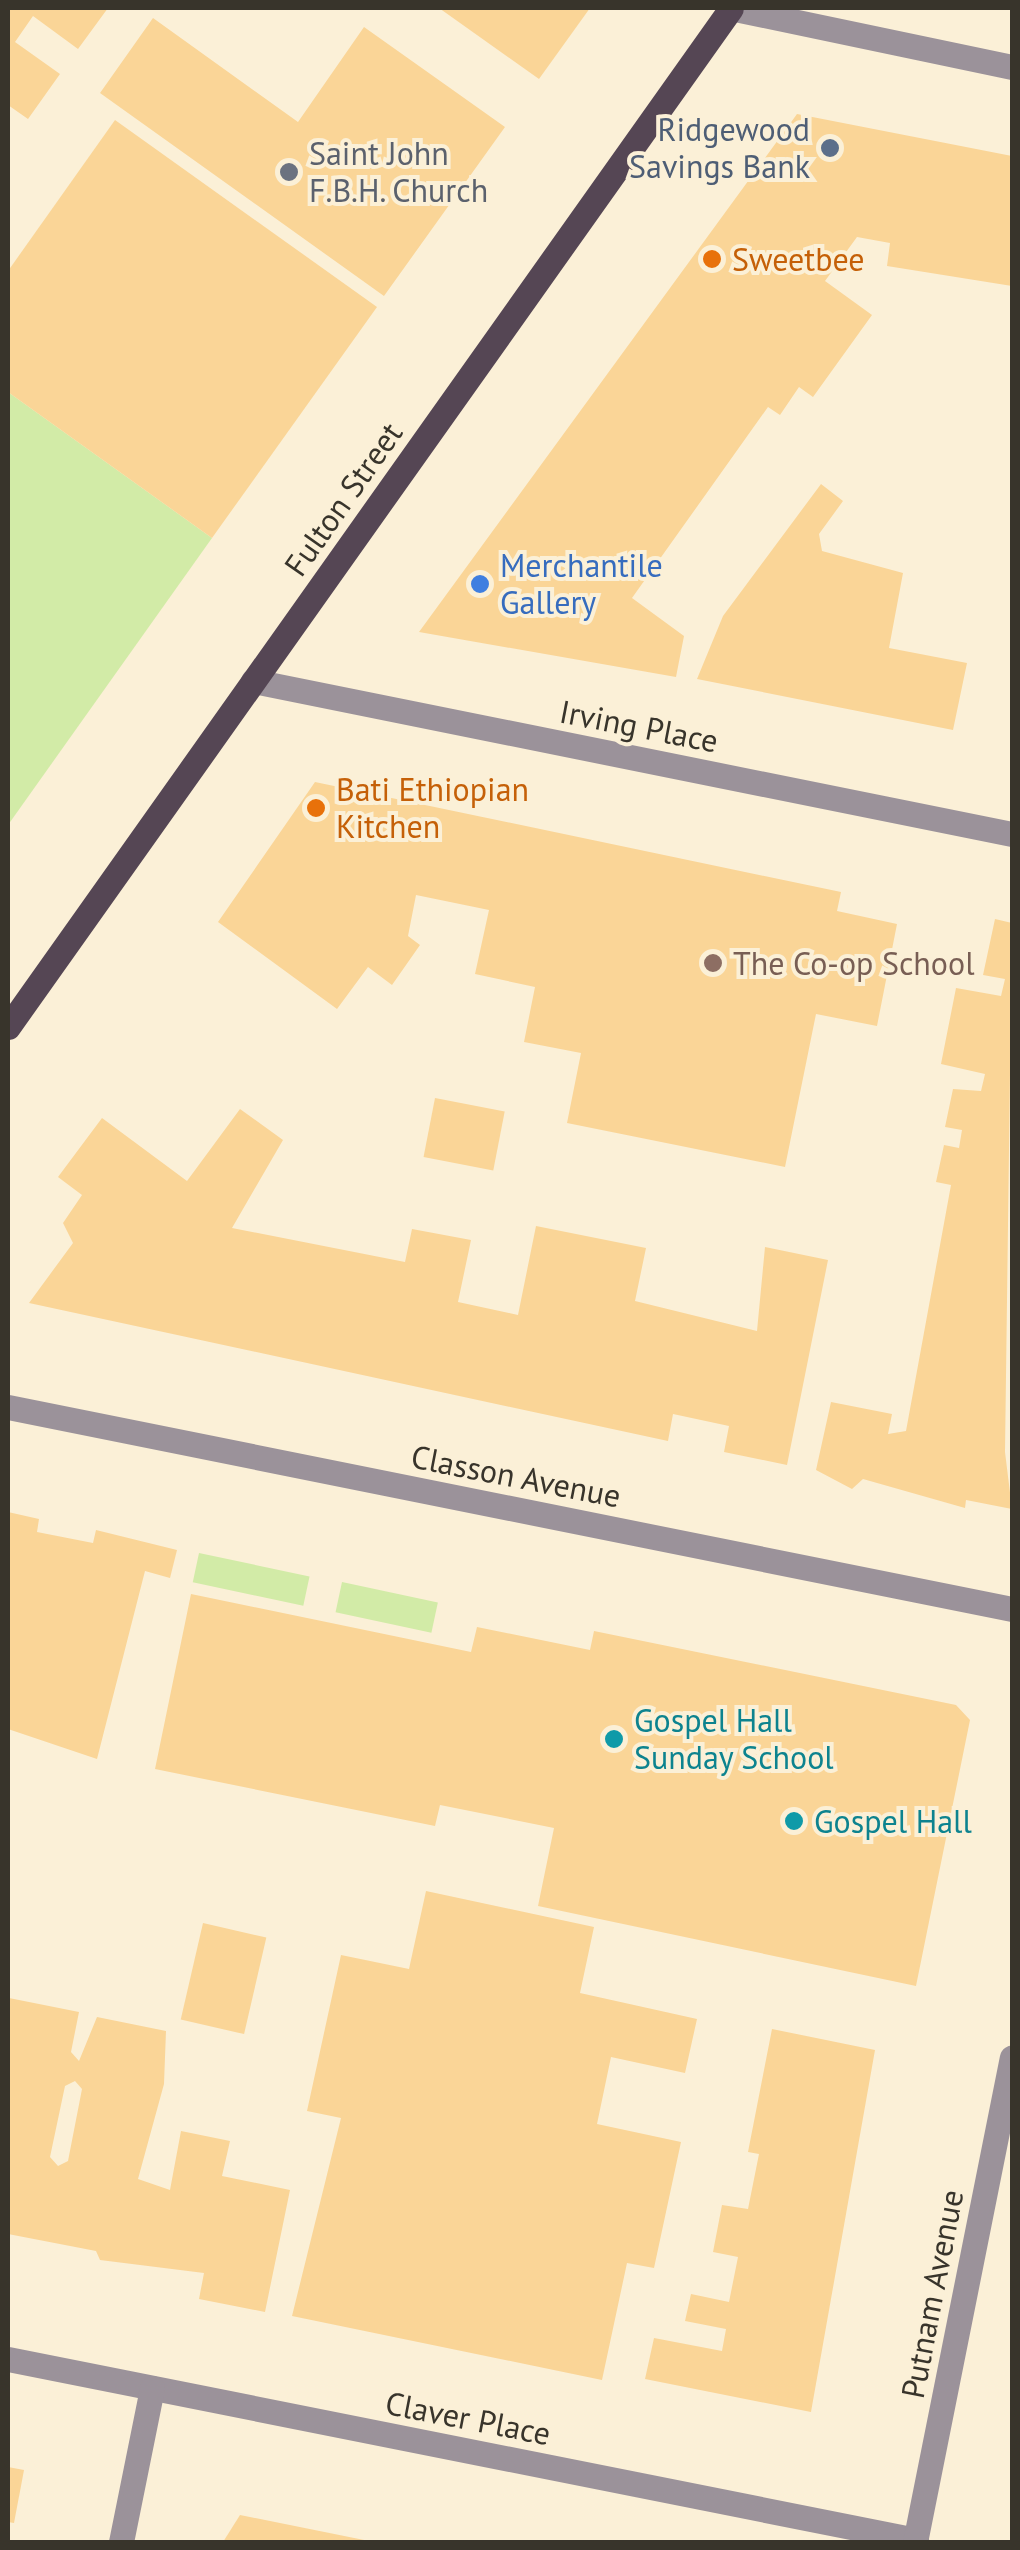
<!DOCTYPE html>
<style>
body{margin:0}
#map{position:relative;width:1020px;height:2550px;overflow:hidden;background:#fbf0d7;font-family:"PT Sans",sans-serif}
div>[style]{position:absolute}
.green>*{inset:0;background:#d2eba7;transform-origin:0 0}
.building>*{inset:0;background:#fad597;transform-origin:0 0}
.minor>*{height:25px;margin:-12.5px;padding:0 12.5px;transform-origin:12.5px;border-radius:12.5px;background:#9b929a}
.major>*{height:25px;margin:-12.5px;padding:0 12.5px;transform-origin:12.5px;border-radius:12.5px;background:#554654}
.dots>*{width:28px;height:28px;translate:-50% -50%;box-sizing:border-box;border:5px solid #fbf0d7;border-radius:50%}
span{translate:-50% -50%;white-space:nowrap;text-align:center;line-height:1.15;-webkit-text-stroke:8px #fbf0d7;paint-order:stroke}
.service-label{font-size:32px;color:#4e5e75}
.right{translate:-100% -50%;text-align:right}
.worship-label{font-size:32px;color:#5b616d}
.left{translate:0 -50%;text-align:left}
.food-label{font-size:32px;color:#c56008}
.street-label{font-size:32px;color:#38342b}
.shop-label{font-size:32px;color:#366cbe}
.education-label{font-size:32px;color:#785e54}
.culture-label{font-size:32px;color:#0d838f}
.frame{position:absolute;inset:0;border:10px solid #38342b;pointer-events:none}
</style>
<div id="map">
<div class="green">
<i style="clip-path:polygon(8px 392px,212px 538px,8px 825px)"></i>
<i style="left:199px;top:1553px;width:113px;height:30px;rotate:12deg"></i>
<i style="left:342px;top:1582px;width:98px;height:31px;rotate:12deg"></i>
</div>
<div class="building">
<i style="clip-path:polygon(8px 8px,108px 8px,78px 49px,33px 16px,15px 42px,60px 74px,28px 119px,8px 105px)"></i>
<i style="clip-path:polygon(439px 8px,590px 8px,539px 79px)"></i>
<i style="clip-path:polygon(153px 18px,298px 122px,364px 27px,505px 127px,384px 296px,100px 93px)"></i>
<i style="clip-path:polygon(797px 114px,1012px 156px,1012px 286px,887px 266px,890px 243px,857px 237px,825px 281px,872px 315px,813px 397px,799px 387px,780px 415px,768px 407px,632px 598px,684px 636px,676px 677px,419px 632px)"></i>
<i style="clip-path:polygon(115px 120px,377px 307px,212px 538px,8px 392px,8px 271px)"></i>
<i style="clip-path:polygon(821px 484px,843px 501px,819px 534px,822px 551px,903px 573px,889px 648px,967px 663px,953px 730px,697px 679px,723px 616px)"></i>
<i style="clip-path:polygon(315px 782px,841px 892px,837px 911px,897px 924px,877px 1026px,816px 1014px,785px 1167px,567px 1123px,581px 1053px,524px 1042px,535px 987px,475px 974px,489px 910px,416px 895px,408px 936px,420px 945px,392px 985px,368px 967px,337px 1009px,218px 922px)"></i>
<i style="clip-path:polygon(995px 919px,1012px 923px,1005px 1452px,1012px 1509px,966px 1500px,965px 1508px,863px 1479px,852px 1489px,816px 1470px,831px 1402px,892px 1414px,888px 1434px,906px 1431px,951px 1185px,936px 1182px,944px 1145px,959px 1148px,962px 1130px,945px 1127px,953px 1089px,981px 1091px,985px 1074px,941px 1064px,956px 988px,1001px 996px,1005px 979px,983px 975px)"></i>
<i style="left:435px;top:1098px;width:71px;height:60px;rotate:11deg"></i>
<i style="clip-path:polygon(240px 1109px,283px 1140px,232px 1228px,405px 1262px,412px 1229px,471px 1240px,458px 1302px,518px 1315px,536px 1226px,646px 1248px,635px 1301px,757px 1331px,765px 1247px,828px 1260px,787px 1465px,724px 1452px,729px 1426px,673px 1414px,668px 1441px,29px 1303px,73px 1243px,63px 1223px,82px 1195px,58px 1177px,102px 1118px,187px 1181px)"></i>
<i style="clip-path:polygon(8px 1512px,39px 1519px,37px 1532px,93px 1543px,96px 1530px,177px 1550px,170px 1578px,145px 1571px,97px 1759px,8px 1729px)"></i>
<i style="clip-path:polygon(191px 1594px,471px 1652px,477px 1627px,590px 1650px,594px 1631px,956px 1705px,970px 1720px,916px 1986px,538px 1906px,554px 1828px,440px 1805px,435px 1826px,155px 1769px)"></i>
<i style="clip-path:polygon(426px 1891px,594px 1927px,580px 1993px,697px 2019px,685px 2073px,611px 2057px,597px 2124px,681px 2142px,654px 2268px,627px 2263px,602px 2380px,292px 2316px,341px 2118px,307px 2111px,341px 1955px,409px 1969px)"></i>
<i style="left:203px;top:1923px;width:65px;height:99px;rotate:13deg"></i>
<i style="clip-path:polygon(evenodd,9px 1998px,79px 2012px,71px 2052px,79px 2061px,97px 2017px,166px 2031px,164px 2084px,138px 2179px,170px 2190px,181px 2131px,230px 2141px,222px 2176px,290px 2190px,265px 2312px,199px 2299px,204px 2273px,100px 2260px,96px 2251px,8px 2234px,9px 1998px,75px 2081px,82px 2089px,68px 2161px,58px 2166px,50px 2157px,65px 2086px,75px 2081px)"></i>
<i style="clip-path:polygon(772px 2029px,875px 2050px,811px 2412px,645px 2379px,654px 2338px,722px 2351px,726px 2329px,685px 2321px,691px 2294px,729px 2302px,738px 2257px,713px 2252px,722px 2205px,748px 2209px,759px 2154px,748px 2152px)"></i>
<i style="clip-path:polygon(8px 2467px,24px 2470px,14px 2523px,8px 2522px)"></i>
<i style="clip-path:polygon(240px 2515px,369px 2541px,369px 2542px,223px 2542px)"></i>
</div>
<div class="minor">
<i style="left:730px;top:8px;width:288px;rotate:11.8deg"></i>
<i style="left:253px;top:681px;width:774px;rotate:11.4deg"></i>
<i style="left:8px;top:1407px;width:1024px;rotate:11.38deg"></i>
<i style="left:8px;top:2359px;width:926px;rotate:11.27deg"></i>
<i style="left:121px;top:2542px;width:157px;rotate:-78.6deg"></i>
<i style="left:915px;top:2542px;width:494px;rotate:-78.7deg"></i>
</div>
<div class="major">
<i style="left:8px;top:1027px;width:1249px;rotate:-54.64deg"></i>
</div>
<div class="dots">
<i style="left:830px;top:148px;background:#5c6f8a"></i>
<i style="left:289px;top:172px;background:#6b7280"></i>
<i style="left:712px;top:259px;background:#e8710a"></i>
<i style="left:480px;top:584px;background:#3f7fe0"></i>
<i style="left:316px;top:808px;background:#e8710a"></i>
<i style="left:713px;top:963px;background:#8d6e63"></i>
<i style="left:614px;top:1739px;background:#0f9aa8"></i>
<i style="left:794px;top:1821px;background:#0f9aa8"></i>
</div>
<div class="service-label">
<span class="right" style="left:810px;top:148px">Ridgewood<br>Savings Bank</span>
</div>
<div class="worship-label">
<span class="left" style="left:309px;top:172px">Saint John<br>F.B.H. Church</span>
</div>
<div class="food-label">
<span class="left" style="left:732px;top:259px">Sweetbee</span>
<span class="left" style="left:336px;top:808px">Bati Ethiopian<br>Kitchen</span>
</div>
<div class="street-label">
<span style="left:343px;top:499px;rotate:-55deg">Fulton Street</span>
<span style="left:639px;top:726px;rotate:11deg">Irving Place</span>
<span style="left:516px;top:1476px;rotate:11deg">Classon Avenue</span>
<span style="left:932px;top:2294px;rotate:-79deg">Putnam Avenue</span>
<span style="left:468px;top:2418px;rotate:11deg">Claver Place</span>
</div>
<div class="shop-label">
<span class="left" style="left:500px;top:584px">Merchantile<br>Gallery</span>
</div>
<div class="education-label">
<span class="left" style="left:733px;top:963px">The Co-op School</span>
</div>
<div class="culture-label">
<span class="left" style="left:634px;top:1739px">Gospel Hall<br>Sunday School</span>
<span class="left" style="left:814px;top:1821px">Gospel Hall</span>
</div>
<div class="frame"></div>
</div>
